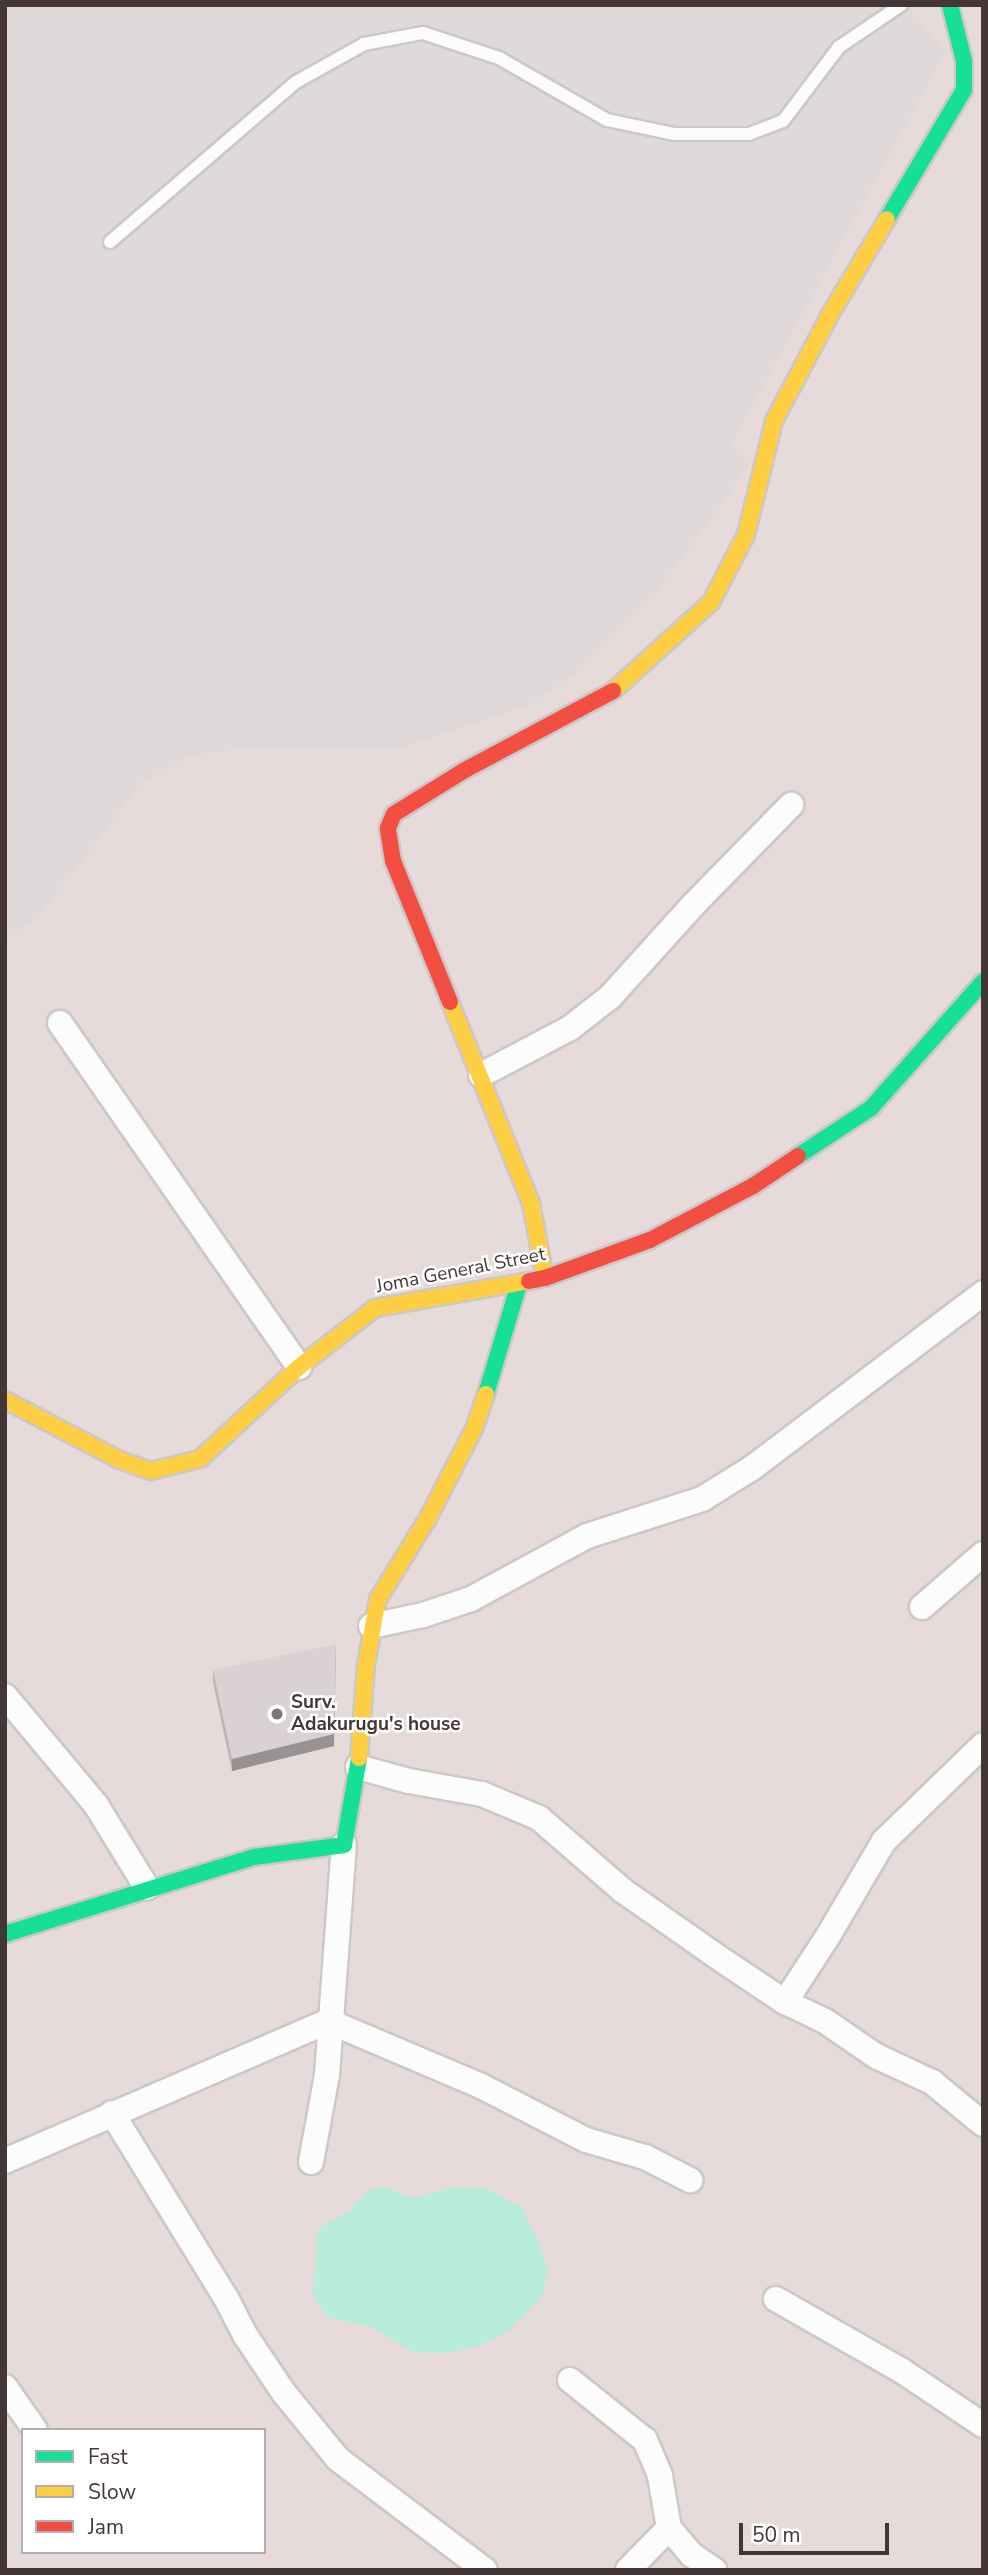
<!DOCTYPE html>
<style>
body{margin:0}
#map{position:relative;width:988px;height:2575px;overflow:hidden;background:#efe9e9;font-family:"Nunito Sans",sans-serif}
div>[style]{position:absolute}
.residential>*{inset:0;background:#e7dadb}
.industrial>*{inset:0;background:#e0d9d9}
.water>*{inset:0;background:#baecdc}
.roads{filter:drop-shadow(2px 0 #cdc7c7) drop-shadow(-2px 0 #cdc7c7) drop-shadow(0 2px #cdc7c7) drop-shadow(0 -2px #cdc7c7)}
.lane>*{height:12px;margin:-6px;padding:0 6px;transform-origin:6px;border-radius:6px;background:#fdfcfc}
.street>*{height:24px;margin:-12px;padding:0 12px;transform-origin:12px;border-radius:12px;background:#fdfcfc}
.fast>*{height:16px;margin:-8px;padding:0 8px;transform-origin:8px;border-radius:8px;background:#16e098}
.slow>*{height:16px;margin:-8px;padding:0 8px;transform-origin:8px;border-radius:8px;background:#ffcf43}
.jam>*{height:16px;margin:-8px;padding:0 8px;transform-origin:8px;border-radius:8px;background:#f24e42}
.wall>*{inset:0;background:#bbb4b5}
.shaded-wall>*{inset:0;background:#989293}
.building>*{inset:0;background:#d9d1d2}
.dots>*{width:19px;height:19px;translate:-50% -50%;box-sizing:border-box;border:4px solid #fff;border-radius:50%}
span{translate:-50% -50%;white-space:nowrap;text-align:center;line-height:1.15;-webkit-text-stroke:5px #fff;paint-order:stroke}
.street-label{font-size:19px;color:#443537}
.poi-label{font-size:19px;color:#443537;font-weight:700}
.left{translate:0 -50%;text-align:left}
.frame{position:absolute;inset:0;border:7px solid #443537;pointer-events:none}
.legend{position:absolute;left:21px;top:2428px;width:245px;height:126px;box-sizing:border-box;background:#fff;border:2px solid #b4aeaf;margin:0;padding:9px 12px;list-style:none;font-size:21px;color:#443537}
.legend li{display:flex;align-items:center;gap:14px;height:35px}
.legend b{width:35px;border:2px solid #b4aeaf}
.scale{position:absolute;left:739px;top:2523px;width:150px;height:32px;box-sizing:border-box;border:4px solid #443537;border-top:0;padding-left:9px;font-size:21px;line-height:24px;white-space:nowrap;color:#443537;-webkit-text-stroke:5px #fff;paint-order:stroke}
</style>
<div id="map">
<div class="residential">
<i style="clip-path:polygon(evenodd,5px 5px,983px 5px,983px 2570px,5px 2570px,5px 5px,23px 2430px,264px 2430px,264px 2552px,23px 2552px,23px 2430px)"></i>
</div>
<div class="industrial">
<i style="clip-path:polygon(5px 5px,905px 5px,946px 51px,732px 443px,752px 462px,654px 596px,582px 669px,528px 705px,399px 748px,250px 748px,192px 755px,142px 782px,37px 919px,5px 939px)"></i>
</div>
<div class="water">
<i style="clip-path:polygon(383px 2186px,411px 2198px,458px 2187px,486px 2189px,521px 2206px,539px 2242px,547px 2269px,543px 2296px,508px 2332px,479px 2346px,449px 2353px,413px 2352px,371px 2327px,327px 2317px,312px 2295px,318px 2229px,350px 2210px,367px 2191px)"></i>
</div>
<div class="roads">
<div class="lane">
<i style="left:110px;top:242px;width:245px;rotate:-40.7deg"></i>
<i style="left:296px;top:82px;width:78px;rotate:-29.2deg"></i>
<i style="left:364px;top:44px;width:60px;rotate:-10.6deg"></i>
<i style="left:423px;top:33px;width:80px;rotate:18.2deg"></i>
<i style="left:499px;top:58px;width:125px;rotate:29.9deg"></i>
<i style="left:607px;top:120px;width:68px;rotate:11.8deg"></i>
<i style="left:674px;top:134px;width:75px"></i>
<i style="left:749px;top:134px;width:36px;rotate:-21deg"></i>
<i style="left:783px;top:121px;width:93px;rotate:-52.9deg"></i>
<i style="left:839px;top:47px;width:75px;rotate:-34.1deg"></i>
</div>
<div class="street">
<i style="left:60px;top:1023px;width:419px;rotate:55.2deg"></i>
<i style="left:481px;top:1075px;width:101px;rotate:-27.8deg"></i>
<i style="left:570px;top:1028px;width:51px;rotate:-37.8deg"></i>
<i style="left:610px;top:997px;width:125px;rotate:-47.9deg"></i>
<i style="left:694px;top:904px;width:139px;rotate:-45.6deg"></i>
<i style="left:922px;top:1607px;width:81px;rotate:-41deg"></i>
<i style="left:371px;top:1626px;width:53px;rotate:-11.9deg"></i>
<i style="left:423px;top:1615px;width:51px;rotate:-18.4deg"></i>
<i style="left:471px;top:1599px;width:132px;rotate:-28.5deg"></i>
<i style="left:587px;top:1536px;width:121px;rotate:-17.8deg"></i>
<i style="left:702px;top:1499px;width:59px;rotate:-31.8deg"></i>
<i style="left:752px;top:1468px;width:290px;rotate:-37.1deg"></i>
<i style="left:5px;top:1696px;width:142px;rotate:50.1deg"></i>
<i style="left:96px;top:1805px;width:97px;rotate:58.4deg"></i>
<i style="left:358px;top:1767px;width:53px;rotate:15.4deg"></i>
<i style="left:409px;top:1781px;width:74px;rotate:10.1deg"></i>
<i style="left:482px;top:1794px;width:62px;rotate:22.8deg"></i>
<i style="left:539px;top:1818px;width:110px;rotate:40.9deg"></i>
<i style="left:622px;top:1890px;width:126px;rotate:35deg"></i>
<i style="left:725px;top:1962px;width:72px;rotate:33.7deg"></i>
<i style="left:785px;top:2002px;width:44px;rotate:25.4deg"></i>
<i style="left:825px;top:2021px;width:62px;rotate:34.5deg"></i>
<i style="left:876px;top:2056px;width:62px;rotate:24.9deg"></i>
<i style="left:932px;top:2082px;width:66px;rotate:39.5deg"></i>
<i style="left:785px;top:2002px;width:79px;rotate:-56.9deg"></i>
<i style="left:828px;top:1936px;width:110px;rotate:-59.5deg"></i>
<i style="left:884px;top:1841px;width:138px;rotate:-44.1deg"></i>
<i style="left:112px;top:2113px;width:217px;rotate:58.4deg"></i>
<i style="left:226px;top:2298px;width:42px;rotate:62.8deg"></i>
<i style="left:245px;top:2335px;width:70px;rotate:56.1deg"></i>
<i style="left:284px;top:2393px;width:85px;rotate:50.7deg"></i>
<i style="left:338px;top:2459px;width:184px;rotate:37.1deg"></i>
<i style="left:5px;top:2161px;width:352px;rotate:-23.4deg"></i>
<i style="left:328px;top:2021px;width:164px;rotate:23deg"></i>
<i style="left:479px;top:2085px;width:120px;rotate:27.2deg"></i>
<i style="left:586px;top:2140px;width:61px;rotate:16.1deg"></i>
<i style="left:645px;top:2157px;width:51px;rotate:27.1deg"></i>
<i style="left:311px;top:2162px;width:88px;rotate:-79.6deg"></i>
<i style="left:327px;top:2075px;width:231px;rotate:-85.8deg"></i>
<i style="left:776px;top:2299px;width:145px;rotate:29.7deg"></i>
<i style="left:902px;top:2371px;width:97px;rotate:33.7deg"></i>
<i style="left:570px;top:2380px;width:96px;rotate:38.7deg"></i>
<i style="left:645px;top:2440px;width:39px;rotate:67deg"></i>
<i style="left:660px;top:2476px;width:53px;rotate:80.2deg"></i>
<i style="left:669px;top:2528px;width:35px;rotate:50deg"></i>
<i style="left:692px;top:2555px;width:27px;rotate:34deg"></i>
<i style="left:5px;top:2387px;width:52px;rotate:55.1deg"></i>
<i style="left:628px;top:2570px;width:59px;rotate:-45.7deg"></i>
</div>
<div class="fast">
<i style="left:887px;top:219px;width:150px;rotate:-59.2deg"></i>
<i style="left:964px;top:90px;width:29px;rotate:-90deg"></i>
<i style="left:964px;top:61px;width:58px;rotate:-104deg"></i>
<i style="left:798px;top:1156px;width:87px;rotate:-33.3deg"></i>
<i style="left:871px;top:1108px;width:169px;rotate:-48.4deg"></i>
<i style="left:486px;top:1394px;width:115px;rotate:-73.3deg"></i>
<i style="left:5px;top:1934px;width:261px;rotate:-17.2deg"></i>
<i style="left:254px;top:1857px;width:91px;rotate:-7.6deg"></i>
<i style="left:344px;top:1845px;width:88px;rotate:-80.2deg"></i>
</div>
<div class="slow">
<i style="left:613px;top:691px;width:132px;rotate:-42.2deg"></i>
<i style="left:711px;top:602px;width:76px;rotate:-62.4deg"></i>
<i style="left:746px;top:535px;width:117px;rotate:-76.2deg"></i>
<i style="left:774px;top:421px;width:122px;rotate:-62.2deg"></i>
<i style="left:831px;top:313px;width:109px;rotate:-59.2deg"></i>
<i style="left:450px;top:1002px;width:217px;rotate:68.1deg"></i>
<i style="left:531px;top:1203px;width:76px;rotate:79.4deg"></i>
<i style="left:5px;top:1400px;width:130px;rotate:27.6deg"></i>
<i style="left:120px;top:1460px;width:33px;rotate:20deg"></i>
<i style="left:151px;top:1471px;width:50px;rotate:-13.8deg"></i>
<i style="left:200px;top:1459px;width:135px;rotate:-42.9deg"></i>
<i style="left:299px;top:1367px;width:96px;rotate:-37.8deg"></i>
<i style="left:375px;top:1308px;width:156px;rotate:-9.9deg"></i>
<i style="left:359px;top:1758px;width:93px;rotate:-85.7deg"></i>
<i style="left:366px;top:1665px;width:67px;rotate:-79.7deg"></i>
<i style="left:378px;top:1599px;width:95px;rotate:-58.3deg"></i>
<i style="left:428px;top:1518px;width:100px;rotate:-62.7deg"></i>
<i style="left:474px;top:1429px;width:37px;rotate:-71deg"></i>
</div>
<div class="jam">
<i style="left:450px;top:1002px;width:152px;rotate:-112deg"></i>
<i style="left:393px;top:861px;width:33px;rotate:-99deg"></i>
<i style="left:388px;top:828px;width:15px;rotate:-67deg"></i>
<i style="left:394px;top:814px;width:84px;rotate:-31.8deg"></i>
<i style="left:465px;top:770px;width:168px;rotate:-28.1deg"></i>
<i style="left:529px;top:1281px;width:16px;rotate:-11deg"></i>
<i style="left:545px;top:1278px;width:112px;rotate:-19.9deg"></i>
<i style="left:650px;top:1240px;width:116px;rotate:-27.7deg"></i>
<i style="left:753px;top:1186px;width:54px;rotate:-33.7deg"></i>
</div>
</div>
<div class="wall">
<i style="clip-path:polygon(213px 1670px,334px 1746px,232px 1771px,213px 1682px)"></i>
</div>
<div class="shaded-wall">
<i style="clip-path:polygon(336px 1644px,334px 1746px,232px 1771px,232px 1759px)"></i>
</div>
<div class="building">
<i style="clip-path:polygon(336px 1644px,334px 1734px,232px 1759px,213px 1670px)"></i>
</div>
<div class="dots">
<i style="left:277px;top:1714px;background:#807475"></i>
</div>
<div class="street-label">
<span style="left:461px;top:1271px;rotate:-11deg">Joma General Street</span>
</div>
<div class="poi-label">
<span class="left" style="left:291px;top:1714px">Surv.<br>Adakurugu's house</span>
</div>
<div class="frame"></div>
<ul class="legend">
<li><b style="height:9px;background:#16e098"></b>Fast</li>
<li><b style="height:9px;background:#ffcf43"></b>Slow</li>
<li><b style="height:9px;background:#f24e42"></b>Jam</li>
</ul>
<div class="scale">50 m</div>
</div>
